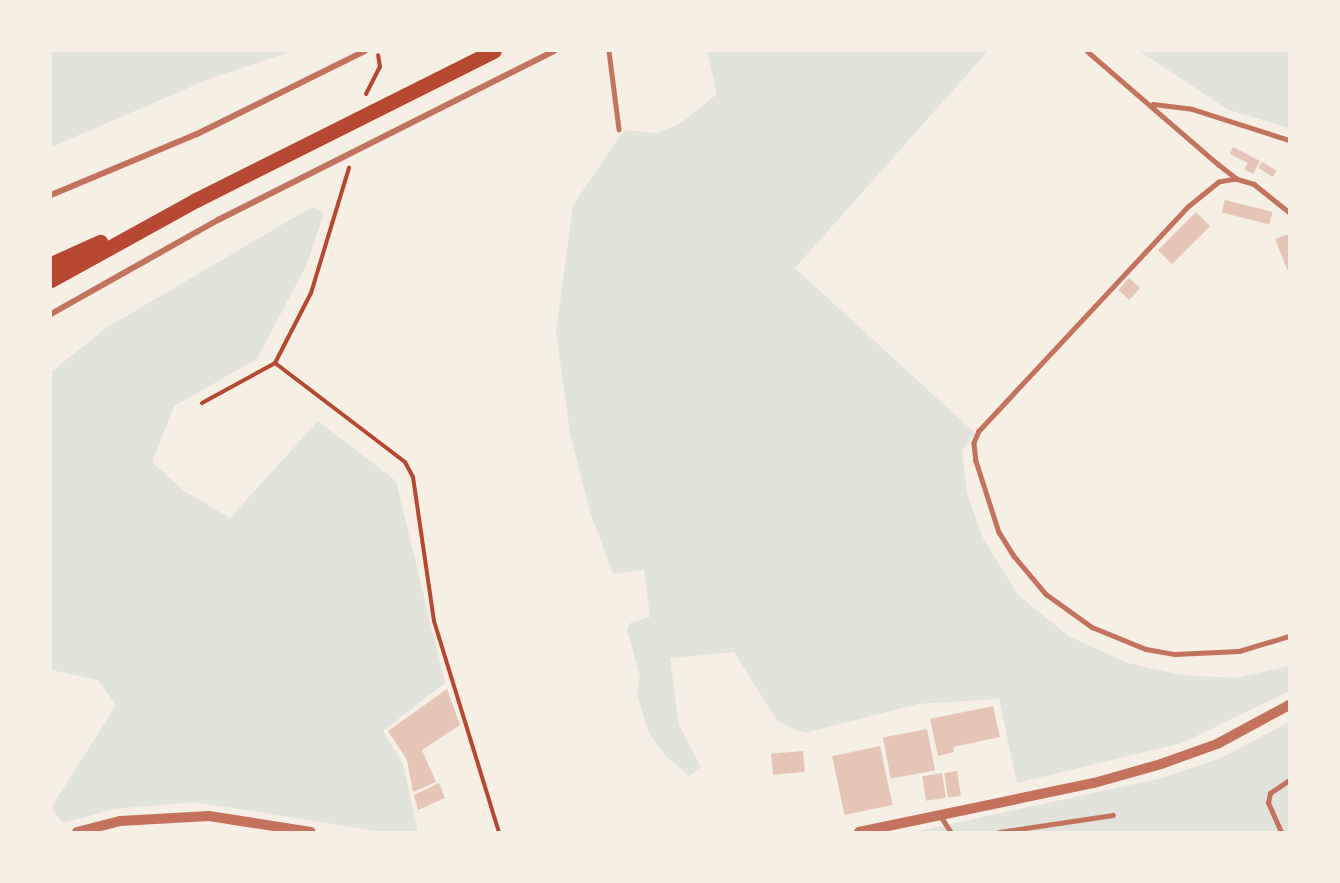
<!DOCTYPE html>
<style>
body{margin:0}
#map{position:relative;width:1340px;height:883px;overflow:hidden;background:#f6efe4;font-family:Ubuntu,sans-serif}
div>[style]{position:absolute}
.green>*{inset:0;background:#e2e4dc}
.building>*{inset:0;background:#e6c5b7;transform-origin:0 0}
.path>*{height:4px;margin:-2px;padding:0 2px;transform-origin:2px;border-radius:2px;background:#b5482f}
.service>*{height:4.5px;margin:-2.25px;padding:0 2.25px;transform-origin:2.25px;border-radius:2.25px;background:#c5725c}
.minor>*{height:6px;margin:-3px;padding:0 3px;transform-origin:3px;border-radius:3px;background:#c5725c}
.tertiary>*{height:10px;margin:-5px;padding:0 5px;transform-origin:5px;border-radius:5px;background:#c5725c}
.primary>*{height:15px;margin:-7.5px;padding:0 7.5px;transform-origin:7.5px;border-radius:7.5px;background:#b5482f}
span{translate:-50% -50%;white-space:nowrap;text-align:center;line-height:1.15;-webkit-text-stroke:6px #f6efe4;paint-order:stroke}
.frame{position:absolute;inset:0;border:52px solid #f6efe4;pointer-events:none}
</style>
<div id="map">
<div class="green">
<i style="clip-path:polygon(51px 51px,292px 51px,209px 79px,51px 147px)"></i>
<i style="clip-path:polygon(707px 51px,988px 51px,795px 268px,975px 433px,962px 451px,967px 493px,982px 536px,1018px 595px,1070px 637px,1128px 663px,1181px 675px,1236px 678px,1289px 666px,1289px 691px,1182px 743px,1017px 783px,999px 699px,918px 704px,805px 733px,778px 722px,734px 652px,670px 658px,679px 725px,701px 767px,689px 776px,666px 756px,649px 734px,637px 694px,640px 677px,627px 629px,630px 623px,650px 617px,644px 570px,613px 574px,590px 512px,570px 433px,556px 332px,573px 205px,624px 130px,657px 133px,681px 123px,717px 94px)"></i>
<i style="clip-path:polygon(1139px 51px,1289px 51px,1289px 128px,1229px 110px)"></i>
<i style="clip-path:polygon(312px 207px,324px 213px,307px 264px,257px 359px,174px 406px,152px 462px,184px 491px,230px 518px,318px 421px,396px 481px,445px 683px,383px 731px,403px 764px,418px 832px,383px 832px,194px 802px,114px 809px,63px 823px,51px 808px,116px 705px,98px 680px,51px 670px,51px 372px,106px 328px)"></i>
<i style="clip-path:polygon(1289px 722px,1289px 832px,914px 832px,1162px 778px,1221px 758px)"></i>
</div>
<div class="building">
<i style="clip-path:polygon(1233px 147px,1260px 161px,1253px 174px,1244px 169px,1248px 163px,1230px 154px)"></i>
<i style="left:1262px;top:162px;width:17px;height:7px;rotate:31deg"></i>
<i style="left:1225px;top:200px;width:49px;height:13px;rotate:14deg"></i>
<i style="left:1196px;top:212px;width:20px;height:54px;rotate:45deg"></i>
<i style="clip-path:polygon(1289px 234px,1289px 274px,1275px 239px)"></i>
<i style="left:1129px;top:278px;width:15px;height:16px;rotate:42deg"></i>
<i style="clip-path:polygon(447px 689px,460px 725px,422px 750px,436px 782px,413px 792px,407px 760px,388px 731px)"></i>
<i style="clip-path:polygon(993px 706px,1000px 737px,953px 747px,954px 752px,938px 756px,930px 719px)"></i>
<i style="left:927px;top:729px;width:42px;height:45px;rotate:79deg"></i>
<i style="left:880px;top:746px;width:60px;height:49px;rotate:78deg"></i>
<i style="left:803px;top:751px;width:21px;height:32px;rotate:85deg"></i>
<i style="left:957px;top:771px;width:25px;height:13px;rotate:81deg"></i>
<i style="left:942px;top:773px;width:25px;height:20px;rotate:81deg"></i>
<i style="clip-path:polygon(439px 783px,445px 798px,418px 810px,414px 795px)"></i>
</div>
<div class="path">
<i style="left:366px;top:94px;width:30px;rotate:-63deg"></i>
<i style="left:380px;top:67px;width:12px;rotate:-99deg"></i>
<i style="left:275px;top:363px;width:163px;rotate:37.3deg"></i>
<i style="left:405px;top:462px;width:17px;rotate:62deg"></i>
<i style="left:413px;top:477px;width:146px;rotate:81.7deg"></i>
<i style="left:434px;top:621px;width:221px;rotate:72.9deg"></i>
<i style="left:202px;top:403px;width:83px;rotate:-28.7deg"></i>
<i style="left:275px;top:363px;width:79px;rotate:-62.8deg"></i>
<i style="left:311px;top:293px;width:131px;rotate:-73.1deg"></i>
</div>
<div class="service">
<i style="left:609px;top:51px;width:79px;rotate:82.7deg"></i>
<i style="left:1087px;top:51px;width:173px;rotate:40.8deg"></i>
<i style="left:1218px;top:164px;width:24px;rotate:38deg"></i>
<i style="left:1237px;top:179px;width:18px;rotate:16deg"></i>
<i style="left:1254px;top:184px;width:45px;rotate:38.7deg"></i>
<i style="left:1153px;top:104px;width:39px;rotate:7deg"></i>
<i style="left:1192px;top:109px;width:102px;rotate:17.7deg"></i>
<i style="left:1237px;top:179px;width:18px;rotate:171deg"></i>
<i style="left:1219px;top:182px;width:38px;rotate:141deg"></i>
<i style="left:1189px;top:206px;width:308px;rotate:133deg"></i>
<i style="left:979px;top:431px;width:13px;rotate:113deg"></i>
<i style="left:974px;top:443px;width:18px;rotate:84deg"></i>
<i style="left:976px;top:461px;width:75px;rotate:72.1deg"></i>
<i style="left:999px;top:532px;width:28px;rotate:58deg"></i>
<i style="left:1014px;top:556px;width:50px;rotate:49.9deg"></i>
<i style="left:1046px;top:594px;width:57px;rotate:35.7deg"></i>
<i style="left:1092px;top:627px;width:58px;rotate:22.2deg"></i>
<i style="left:1146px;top:649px;width:29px;rotate:10deg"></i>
<i style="left:1175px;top:654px;width:64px;rotate:-2.7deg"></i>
<i style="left:1239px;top:651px;width:52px;rotate:-16.7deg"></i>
<i style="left:940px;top:815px;width:20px;rotate:57deg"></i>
<i style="left:999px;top:832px;width:115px;rotate:-8.5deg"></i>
<i style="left:1281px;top:832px;width:32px;rotate:-114deg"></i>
<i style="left:1268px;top:803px;width:10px;rotate:-79deg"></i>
<i style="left:1270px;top:793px;width:23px;rotate:-34deg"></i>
</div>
<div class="minor">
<i style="left:51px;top:195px;width:158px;rotate:-22.7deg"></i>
<i style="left:197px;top:134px;width:187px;rotate:-26.3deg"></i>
<i style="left:51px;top:314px;width:192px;rotate:-29.4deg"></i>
<i style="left:218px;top:220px;width:376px;rotate:-26.7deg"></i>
</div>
<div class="tertiary">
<i style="left:77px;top:832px;width:44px;rotate:-14.3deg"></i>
<i style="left:120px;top:821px;width:89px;rotate:-3.2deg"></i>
<i style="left:209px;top:816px;width:103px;rotate:8.9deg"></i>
<i style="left:859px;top:832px;width:240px;rotate:-11.8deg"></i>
<i style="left:1094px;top:783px;width:70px;rotate:-15.8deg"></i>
<i style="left:1161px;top:764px;width:59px;rotate:-19.7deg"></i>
<i style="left:1217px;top:744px;width:82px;rotate:-28.4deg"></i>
</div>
<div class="primary">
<i style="left:51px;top:264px;width:54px;rotate:-24.2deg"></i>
<i style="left:51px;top:280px;width:166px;rotate:-28.9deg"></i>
<i style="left:196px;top:200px;width:333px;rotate:-26.6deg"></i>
</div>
<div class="frame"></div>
</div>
